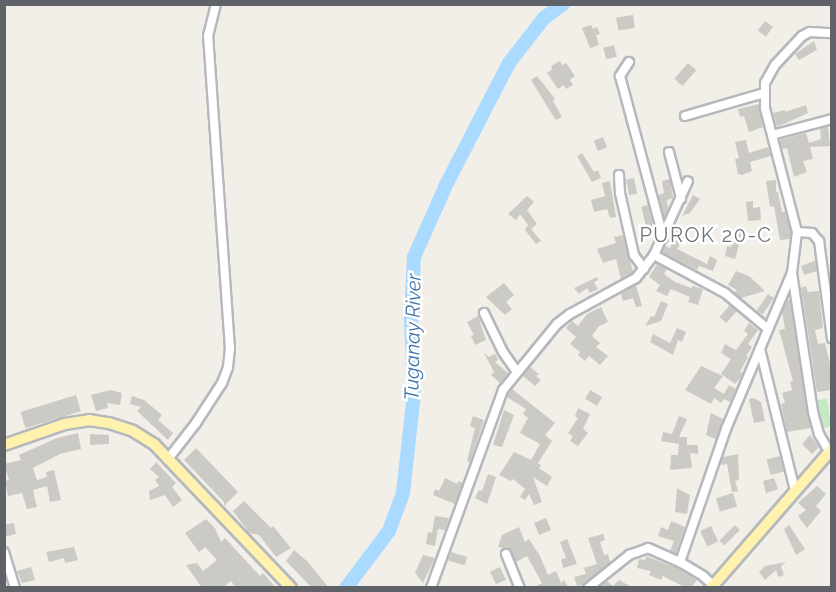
<!DOCTYPE html>
<style>
body{margin:0}
#map{position:relative;width:836px;height:592px;overflow:hidden;background:#f1efe8;font-family:Raleway,sans-serif}
div>[style]{position:absolute}
.green>*{inset:0;background:#c5e8c5}
.river>*{height:14px;margin:-7px;padding:0 7px;transform-origin:7px;border-radius:7px;background:#aadaff}
.building>*{inset:0;background:#cccac5;transform-origin:0 0}
.roads{filter:drop-shadow(2px 0 #b5b8bc) drop-shadow(-2px 0 #b5b8bc) drop-shadow(0 2px #b5b8bc) drop-shadow(0 -2px #b5b8bc)}
.minor>*{height:8px;margin:-4px;padding:0 4px;transform-origin:4px;border-radius:4px;background:#fff}
.major>*{height:10px;margin:-5px;padding:0 5px;transform-origin:5px;border-radius:5px;background:#fff2af}
span{translate:-50% -50%;white-space:nowrap;text-align:center;line-height:1.15;-webkit-text-stroke:5px #fff;paint-order:stroke}
.neighbourhood-label{font-size:20px;color:#70757a;letter-spacing:1.5px}
.water-label{font-size:20px;color:#4174aa;font-style:italic}
.frame{position:absolute;inset:0;border:6px solid #5f6368;pointer-events:none}
</style>
<div id="map">
<div class="green">
<i style="clip-path:polygon(827px 398px,831px 426px,821px 429px,814px 401px)"></i>
</div>
<div class="river">
<i style="left:346px;top:588px;width:71px;rotate:-53deg"></i>
<i style="left:389px;top:531px;width:40px;rotate:-69.8deg"></i>
<i style="left:403px;top:493px;width:100px;rotate:-83.7deg"></i>
<i style="left:414px;top:394px;width:76px;rotate:-92.3deg"></i>
<i style="left:411px;top:318px;width:61px;rotate:-87.2deg"></i>
<i style="left:414px;top:257px;width:79px;rotate:-66deg"></i>
<i style="left:446px;top:185px;width:137px;rotate:-62.7deg"></i>
<i style="left:509px;top:63px;width:57px;rotate:-52.1deg"></i>
<i style="left:544px;top:18px;width:24px;rotate:-36deg"></i>
</div>
<div class="building">
<i style="left:633px;top:15px;width:13px;height:17px;rotate:81deg"></i>
<i style="left:765px;top:21px;width:10px;height:12px;rotate:37deg"></i>
<i style="clip-path:polygon(591px 25px,593px 29px,597px 27px,600px 34px,596px 35px,599px 45px,590px 48px,582px 28px)"></i>
<i style="clip-path:polygon(814px 41px,817px 50px,799px 60px,795px 54px)"></i>
<i style="left:614px;top:45px;width:12px;height:11px;rotate:76deg"></i>
<i style="clip-path:polygon(560px 61px,562px 65px,566px 63px,575px 76px,570px 80px,573px 85px,566px 89px,564px 85px,558px 89px,547px 73px,552px 69px,551px 66px)"></i>
<i style="left:688px;top:63px;width:11px;height:21px;rotate:41deg"></i>
<i style="clip-path:polygon(537px 76px,555px 99px,553px 101px,562px 117px,556px 120px,550px 111px,531px 80px)"></i>
<i style="clip-path:polygon(759px 104px,763px 127px,749px 132px,744px 116px,740px 117px,738px 109px)"></i>
<i style="clip-path:polygon(806px 105px,808px 113px,777px 127px,773px 113px,785px 110px,785px 112px)"></i>
<i style="clip-path:polygon(828px 127px,830px 146px,810px 147px,813px 159px,803px 161px,807px 172px,794px 177px,787px 148px,782px 149px,780px 140px,806px 133px,809px 143px,821px 139px,820px 129px)"></i>
<i style="left:603px;top:137px;width:11px;height:10px;rotate:68deg"></i>
<i style="clip-path:polygon(746px 140px,749px 153px,768px 147px,771px 156px,750px 162px,752px 171px,742px 175px,738px 174px,735px 159px,739px 158px,735px 142px)"></i>
<i style="clip-path:polygon(582px 153px,594px 172px,598px 170px,601px 178px,592px 182px,577px 156px)"></i>
<i style="left:634px;top:178px;width:16px;height:8px;rotate:79deg"></i>
<i style="clip-path:polygon(670px 179px,673px 198px,667px 200px,668px 208px,664px 217px,658px 195px,664px 193px,662px 181px)"></i>
<i style="clip-path:polygon(776px 180px,776px 192px,778px 192px,782px 212px,785px 212px,791px 232px,790px 239px,780px 240px,774px 206px,770px 207px,766px 181px)"></i>
<i style="clip-path:polygon(610px 181px,616px 217px,610px 218px,607px 209px,594px 212px,591px 200px,605px 196px,602px 183px)"></i>
<i style="clip-path:polygon(693px 195px,700px 199px,690px 213px,682px 216px)"></i>
<i style="clip-path:polygon(527px 196px,534px 202px,527px 210px,537px 224px,531px 229px,520px 214px,516px 220px,508px 214px)"></i>
<i style="clip-path:polygon(753px 201px,753px 208px,760px 207px,761px 220px,748px 221px,746px 202px)"></i>
<i style="left:648px;top:205px;width:29px;height:7px;rotate:76deg"></i>
<i style="clip-path:polygon(528px 225px,541px 241px,536px 244px,525px 230px)"></i>
<i style="clip-path:polygon(678px 227px,687px 232px,677px 249px,707px 264px,710px 256px,717px 260px,713px 271px,699px 266px,697px 270px,662px 252px,665px 246px,670px 248px)"></i>
<i style="clip-path:polygon(734px 230px,743px 231px,735px 259px,725px 256px,727px 246px,731px 247px)"></i>
<i style="clip-path:polygon(623px 235px,633px 272px,621px 279px,616px 259px,603px 263px,597px 249px,616px 243px,614px 237px)"></i>
<i style="clip-path:polygon(815px 261px,817px 271px,804px 275px,801px 266px)"></i>
<i style="clip-path:polygon(657px 264px,667px 269px,664px 274px,675px 282px,691px 288px,693px 286px,703px 289px,698px 305px,688px 302px,690px 297px,671px 289px,667px 296px,656px 291px,660px 285px,649px 277px)"></i>
<i style="clip-path:polygon(736px 271px,749px 276px,765px 291px,741px 298px,734px 292px,737px 290px,728px 285px)"></i>
<i style="clip-path:polygon(597px 277px,598px 280px,594px 282px,598px 289px,590px 293px,587px 288px,579px 294px,574px 288px)"></i>
<i style="clip-path:polygon(504px 283px,514px 295px,506px 302px,512px 309px,505px 315px,486px 297px)"></i>
<i style="clip-path:polygon(636px 285px,642px 306px,636px 307px,633px 298px,623px 301px,621px 294px)"></i>
<i style="clip-path:polygon(806px 286px,808px 292px,819px 291px,823px 328px,815px 330px,818px 344px,825px 343px,831px 367px,831px 390px,817px 392px,818px 399px,801px 288px)"></i>
<i style="left:768px;top:294px;width:7px;height:20px;rotate:34deg"></i>
<i style="clip-path:polygon(787px 300px,790px 300px,811px 428px,787px 432px,781px 404px,785px 403px,782px 393px,792px 390px,790px 382px,793px 381px,779px 330px,785px 329px,782px 312px)"></i>
<i style="clip-path:polygon(661px 301px,668px 304px,661px 321px,645px 326px,651px 316px,654px 317px)"></i>
<i style="left:730px;top:305px;width:9px;height:16px;rotate:41deg"></i>
<i style="clip-path:polygon(601px 307px,608px 322px,599px 326px,592px 336px,600px 343px,596px 347px,608px 356px,600px 365px,589px 356px,585px 361px,578px 355px,580px 352px,570px 344px,576px 337px,566px 328px,572px 321px,578px 326px,587px 314px)"></i>
<i style="clip-path:polygon(478px 316px,486px 340px,475px 345px,471px 336px,474px 335px,467px 322px)"></i>
<i style="clip-path:polygon(749px 323px,758px 330px,748px 344px,752px 347px,746px 356px,748px 357px,740px 372px,743px 373px,740px 378px,735px 384px,721px 374px,731px 359px,721px 353px,725px 344px,736px 350px,748px 334px,744px 331px)"></i>
<i style="clip-path:polygon(677px 328px,686px 332px,682px 342px,678px 340px,673px 355px,650px 342px,653px 334px,670px 343px)"></i>
<i style="clip-path:polygon(484px 353px,489px 357px,495px 354px,498px 360px,495px 362px,508px 373px,500px 383px,491px 375px,494px 372px)"></i>
<i style="clip-path:polygon(701px 366px,723px 376px,714px 388px,724px 394px,729px 385px,736px 389px,730px 402px,724px 399px,721px 403px,714px 398px,711px 404px,685px 390px)"></i>
<i style="clip-path:polygon(530px 367px,539px 374px,536px 376px,541px 380px,535px 386px,523px 376px)"></i>
<i style="clip-path:polygon(512px 389px,555px 423px,545px 435px,552px 441px,538px 463px,541px 465px,539px 468px,552px 477px,547px 486px,533px 477px,542px 502px,534px 505px,529px 494px,525px 500px,520px 497px,525px 489px,513px 479px,511px 481px,499px 475px,514px 452px,531px 460px,540px 444px,520px 433px,528px 418px,523px 414px,526px 409px,507px 397px)"></i>
<i style="clip-path:polygon(110px 390px,122px 393px,120px 405px,107px 403px,108px 408px,96px 411px,91px 395px)"></i>
<i style="left:590px;top:390px;width:14px;height:10px;rotate:30deg"></i>
<i style="left:76px;top:395px;width:17px;height:58px;rotate:73deg"></i>
<i style="clip-path:polygon(132px 396px,144px 400px,162px 415px,158px 420px,173px 433px,168px 440px,137px 411px,141px 407px,130px 404px)"></i>
<i style="clip-path:polygon(754px 398px,761px 402px,765px 421px,754px 423px,749px 399px)"></i>
<i style="clip-path:polygon(578px 408px,590px 414px,583px 429px,588px 433px,578px 446px,570px 441px,573px 436px,568px 433px,578px 418px,575px 416px)"></i>
<i style="clip-path:polygon(504px 410px,514px 415px,502px 447px,493px 445px)"></i>
<i style="clip-path:polygon(711px 413px,723px 419px,716px 439px,706px 435px)"></i>
<i style="clip-path:polygon(473px 416px,484px 420px,470px 462px,467px 461px,475px 428px,470px 426px)"></i>
<i style="clip-path:polygon(679px 416px,687px 419px,679px 437px,687px 437px,687px 445px,698px 445px,698px 454px,690px 453px,692px 468px,670px 470px,671px 455px,678px 455px,679px 444px,661px 441px,663px 432px,672px 434px)"></i>
<i style="clip-path:polygon(78px 433px,81px 449px,60px 454px,33px 468px,37px 480px,47px 477px,46px 472px,54px 470px,61px 500px,50px 502px,47px 486px,33px 490px,37px 507px,27px 509px,22px 493px,8px 496px,5px 481px,9px 480px,4px 464px,21px 460px,19px 455px,57px 438px)"></i>
<i style="clip-path:polygon(90px 434px,109px 435px,109px 444px,90px 445px)"></i>
<i style="clip-path:polygon(810px 435px,819px 447px,812px 454px,802px 444px)"></i>
<i style="clip-path:polygon(196px 448px,238px 492px,224px 506px,224px 502px,184px 460px)"></i>
<i style="clip-path:polygon(738px 454px,739px 480px,735px 481px,738px 491px,732px 492px,727px 464px,722px 465px,721px 463px,723px 457px)"></i>
<i style="left:780px;top:456px;width:16px;height:14px;rotate:75deg"></i>
<i style="clip-path:polygon(156px 462px,176px 483px,172px 487px,182px 500px,173px 507px,165px 495px,150px 500px,149px 491px,159px 486px,155px 480px,159px 477px,150px 469px)"></i>
<i style="clip-path:polygon(488px 474px,496px 477px,487px 504px,475px 498px,479px 490px,482px 491px)"></i>
<i style="clip-path:polygon(445px 478px,457px 484px,458px 481px,463px 483px,455px 504px,433px 495px,435px 489px,439px 491px)"></i>
<i style="clip-path:polygon(774px 478px,778px 489px,766px 493px,763px 481px)"></i>
<i style="clip-path:polygon(817px 486px,826px 494px,816px 506px,821px 511px,807px 528px,798px 516px,806px 510px,798px 503px)"></i>
<i style="clip-path:polygon(677px 488px,690px 495px,687px 514px,675px 512px)"></i>
<i style="left:733px;top:493px;width:14px;height:18px;rotate:73deg"></i>
<i style="clip-path:polygon(244px 501px,271px 528px,273px 526px,291px 548px,276px 557px,259px 535px,249px 533px,233px 511px)"></i>
<i style="clip-path:polygon(435px 516px,449px 518px,445px 530px,438px 529px,435px 546px,426px 544px,428px 532px,432px 533px)"></i>
<i style="left:546px;top:518px;width:13px;height:13px;rotate:67deg"></i>
<i style="clip-path:polygon(206px 519px,215px 528px,221px 542px,225px 538px,260px 576px,263px 573px,276px 588px,236px 588px,231px 581px,222px 588px,202px 588px,186px 565px,197px 563px,203px 571px,217px 560px,205px 547px,199px 552px,185px 533px)"></i>
<i style="clip-path:polygon(671px 521px,685px 527px,676px 553px,670px 551px,674px 541px,658px 536px,661px 527px,668px 530px)"></i>
<i style="clip-path:polygon(14px 523px,16px 534px,4px 537px,4px 525px)"></i>
<i style="left:735px;top:525px;width:7px;height:22px;rotate:45deg"></i>
<i style="clip-path:polygon(789px 525px,805px 549px,796px 555px,784px 529px)"></i>
<i style="left:711px;top:526px;width:17px;height:12px;rotate:65deg"></i>
<i style="clip-path:polygon(519px 527px,525px 542px,529px 539px,540px 556px,548px 575px,556px 571px,561px 583px,564px 580px,569px 588px,533px 588px,542px 583px,527px 556px,516px 562px,510px 549px,498px 547px,502px 535px)"></i>
<i style="clip-path:polygon(603px 534px,605px 540px,600px 542px,604px 555px,608px 554px,610px 562px,583px 585px,577px 586px,574px 577px,586px 574px,584px 568px,597px 564px,588px 538px)"></i>
<i style="clip-path:polygon(567px 539px,577px 564px,563px 568px,561px 559px,566px 558px,560px 542px)"></i>
<i style="clip-path:polygon(74px 547px,78px 560px,65px 563px,64px 558px,49px 562px,46px 552px)"></i>
<i style="clip-path:polygon(294px 550px,308px 562px,329px 588px,312px 588px,286px 561px)"></i>
<i style="left:451px;top:552px;width:17px;height:9px;rotate:17deg"></i>
<i style="clip-path:polygon(423px 555px,435px 558px,423px 583px,415px 573px)"></i>
<i style="clip-path:polygon(646px 556px,679px 569px,697px 580px,691px 588px,686px 588px,663px 576px,661px 580px,649px 575px,651px 571px,637px 568px,639px 559px,645px 560px)"></i>
<i style="clip-path:polygon(786px 562px,781px 566px,784px 575px,778px 577px,776px 570px,765px 580px,759px 572px,765px 566px)"></i>
<i style="clip-path:polygon(31px 567px,35px 580px,22px 583px,17px 571px)"></i>
<i style="left:500px;top:567px;width:14px;height:11px;rotate:65deg"></i>
<i style="clip-path:polygon(619px 580px,633px 588px,599px 588px,607px 581px,613px 586px)"></i>
</div>
<div class="roads">
<div class="minor">
<i style="left:629px;top:62px;width:17px;rotate:123deg"></i>
<i style="left:620px;top:76px;width:167px;rotate:75deg"></i>
<i style="left:685px;top:116px;width:82px;rotate:-16.2deg"></i>
<i style="left:772px;top:135px;width:62px;rotate:-14.9deg"></i>
<i style="left:669px;top:152px;width:48px;rotate:75.4deg"></i>
<i style="left:619px;top:175px;width:18px;rotate:87deg"></i>
<i style="left:620px;top:193px;width:64px;rotate:77.3deg"></i>
<i style="left:634px;top:255px;width:17px;rotate:54deg"></i>
<i style="left:797px;top:232px;width:15px;rotate:4deg"></i>
<i style="left:812px;top:233px;width:11px;rotate:49deg"></i>
<i style="left:819px;top:241px;width:98px;rotate:82.4deg"></i>
<i style="left:654px;top:255px;width:81px;rotate:-65.3deg"></i>
<i style="left:792px;top:273px;width:141px;rotate:81.4deg"></i>
<i style="left:813px;top:412px;width:23px;rotate:75deg"></i>
<i style="left:819px;top:434px;width:20px;rotate:60deg"></i>
<i style="left:484px;top:313px;width:43px;rotate:64deg"></i>
<i style="left:503px;top:352px;width:24px;rotate:55deg"></i>
<i style="left:760px;top:349px;width:145px;rotate:76.1deg"></i>
<i style="left:168px;top:459px;width:46px;rotate:-52.1deg"></i>
<i style="left:196px;top:423px;width:48px;rotate:-57deg"></i>
<i style="left:222px;top:383px;width:17px;rotate:-69deg"></i>
<i style="left:228px;top:367px;width:18px;rotate:-84deg"></i>
<i style="left:230px;top:349px;width:314px;rotate:-94deg"></i>
<i style="left:208px;top:36px;width:33px;rotate:-76deg"></i>
<i style="left:4px;top:552px;width:38px;rotate:73deg"></i>
<i style="left:506px;top:554px;width:37px;rotate:68deg"></i>
<i style="left:680px;top:562px;width:141px;rotate:-70.9deg"></i>
<i style="left:726px;top:429px;width:169px;rotate:-67.1deg"></i>
<i style="left:792px;top:273px;width:41px;rotate:-83deg"></i>
<i style="left:797px;top:232px;width:128px;rotate:-104.5deg"></i>
<i style="left:765px;top:108px;width:25px;rotate:-90deg"></i>
<i style="left:765px;top:83px;width:21px;rotate:-61deg"></i>
<i style="left:775px;top:65px;width:40px;rotate:-47deg"></i>
<i style="left:802px;top:36px;width:9px;rotate:-27deg"></i>
<i style="left:810px;top:32px;width:22px;rotate:3deg"></i>
<i style="left:431px;top:588px;width:211px;rotate:-70deg"></i>
<i style="left:503px;top:390px;width:85px;rotate:-50.7deg"></i>
<i style="left:557px;top:324px;width:16px;rotate:-38deg"></i>
<i style="left:570px;top:314px;width:75px;rotate:-28.6deg"></i>
<i style="left:636px;top:278px;width:29px;rotate:-52deg"></i>
<i style="left:654px;top:255px;width:81px;rotate:28.2deg"></i>
<i style="left:725px;top:293px;width:55px;rotate:39.8deg"></i>
<i style="left:588px;top:588px;width:53px;rotate:-38.8deg"></i>
<i style="left:629px;top:555px;width:20px;rotate:-20deg"></i>
<i style="left:648px;top:548px;width:35px;rotate:24deg"></i>
<i style="left:680px;top:562px;width:27px;rotate:31deg"></i>
<i style="left:703px;top:576px;width:13px;rotate:42deg"></i>
</div>
<div class="major">
<i style="left:4px;top:445px;width:65px;rotate:-19deg"></i>
<i style="left:65px;top:424px;width:24px;rotate:-9deg"></i>
<i style="left:89px;top:420px;width:20px;rotate:9deg"></i>
<i style="left:109px;top:423px;width:25px;rotate:18deg"></i>
<i style="left:133px;top:431px;width:25px;rotate:32deg"></i>
<i style="left:154px;top:444px;width:199px;rotate:46.4deg"></i>
<i style="left:711px;top:588px;width:184px;rotate:-49deg"></i>
</div>
</div>
<div class="neighbourhood-label">
<span style="left:706px;top:235px">PUROK 20-C</span>
</div>
<div class="water-label">
<span style="left:413px;top:337px;rotate:-89deg">Tuganay River</span>
</div>
<div class="frame"></div>
</div>
